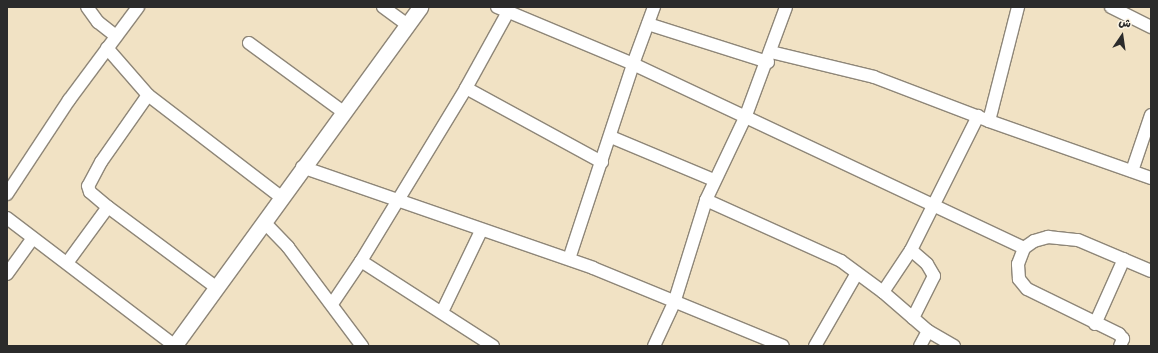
<!DOCTYPE html>
<meta charset="utf-8">
<style>
body{margin:0}
#map{position:relative;width:1158px;height:353px;overflow:hidden;background:#f1e2c4;font-family:"Gochi Hand","Playpen Sans Arabic",sans-serif}
div>[style]{position:absolute}
.roads{filter:drop-shadow(1px 0 #8e8678) drop-shadow(-1px 0 #8e8678) drop-shadow(0 1px #8e8678) drop-shadow(0 -1px #8e8678)}
.minor>*{height:12px;margin:-6px;padding:0 6px;transform-origin:6px;border-radius:6px;background:#fff}
.tertiary>*{height:15px;margin:-7.5px;padding:0 7.5px;transform-origin:7.5px;border-radius:7.5px;background:#fff}
span{translate:-50% -50%;white-space:nowrap;text-align:center;line-height:1.15;-webkit-text-stroke:3px #fcf5e5;paint-order:stroke}
.frame{position:absolute;inset:0;border:8px solid #2b2b2b;pointer-events:none}
.north{position:absolute;left:1102px;top:16px;width:40px;height:40px;-webkit-text-stroke:3px #fcf5e5;paint-order:stroke;rotate:13deg;font-size:11px;font-weight:700;line-height:16px;text-align:center;color:#2b2b2b}
.north::after{content:'';display:block;margin:auto;width:14px;height:18px;background:#2b2b2b;clip-path:polygon(50% 0,100% 100%,50% 72%,0 100%)}
</style>
<div id="map">
<div class="roads">
<div class="minor">
<i style="left:87px;top:7px;width:19px;rotate:54deg"></i>
<i style="left:98px;top:22px;width:23px;rotate:38deg"></i>
<i style="left:383px;top:7px;width:29px;rotate:36deg"></i>
<i style="left:497px;top:7px;width:147px;rotate:22.7deg"></i>
<i style="left:633px;top:64px;width:432px;rotate:25.2deg"></i>
<i style="left:1111px;top:7px;width:45px;rotate:26.6deg"></i>
<i style="left:648px;top:24px;width:126px;rotate:17.6deg"></i>
<i style="left:249px;top:43px;width:115px;rotate:36.2deg"></i>
<i style="left:107px;top:48px;width:62px;rotate:48.9deg"></i>
<i style="left:148px;top:95px;width:169px;rotate:37.5deg"></i>
<i style="left:771px;top:52px;width:106px;rotate:13.6deg"></i>
<i style="left:874px;top:77px;width:123px;rotate:20.9deg"></i>
<i style="left:989px;top:121px;width:172px;rotate:19.4deg"></i>
<i style="left:466px;top:88px;width:155px;rotate:28.6deg"></i>
<i style="left:148px;top:95px;width:82px;rotate:125deg"></i>
<i style="left:101px;top:162px;width:27px;rotate:118deg"></i>
<i style="left:88px;top:186px;width:6px;rotate:72deg"></i>
<i style="left:90px;top:192px;width:23px;rotate:40deg"></i>
<i style="left:108px;top:207px;width:136px;rotate:36.6deg"></i>
<i style="left:989px;top:121px;width:118px;rotate:-75.7deg"></i>
<i style="left:611px;top:137px;width:112px;rotate:22.7deg"></i>
<i style="left:302px;top:167px;width:308px;rotate:19.1deg"></i>
<i style="left:593px;top:268px;width:205px;rotate:22.3deg"></i>
<i style="left:1132px;top:171px;width:59px;rotate:-71.3deg"></i>
<i style="left:7px;top:194px;width:113px;rotate:-56.6deg"></i>
<i style="left:69px;top:100px;width:116px;rotate:-53.4deg"></i>
<i style="left:706px;top:200px;width:148px;rotate:24.3deg"></i>
<i style="left:841px;top:261px;width:52px;rotate:36.4deg"></i>
<i style="left:883px;top:292px;width:60px;rotate:40.9deg"></i>
<i style="left:928px;top:331px;width:30px;rotate:30deg"></i>
<i style="left:7px;top:218px;width:211px;rotate:37.3deg"></i>
<i style="left:264px;top:222px;width:35px;rotate:46deg"></i>
<i style="left:288px;top:247px;width:124px;rotate:53.2deg"></i>
<i style="left:911px;top:250px;width:21px;rotate:41deg"></i>
<i style="left:927px;top:264px;width:14px;rotate:60deg"></i>
<i style="left:934px;top:276px;width:47px;rotate:116.6deg"></i>
<i style="left:569px;top:259px;width:205px;rotate:-71.8deg"></i>
<i style="left:633px;top:64px;width:61px;rotate:-69.8deg"></i>
<i style="left:361px;top:261px;width:157px;rotate:32.8deg"></i>
<i style="left:67px;top:263px;width:69px;rotate:-53.8deg"></i>
<i style="left:7px;top:274px;width:44px;rotate:-54.2deg"></i>
<i style="left:883px;top:292px;width:50px;rotate:-56.3deg"></i>
<i style="left:911px;top:250px;width:150px;rotate:-63.4deg"></i>
<i style="left:332px;top:304px;width:52px;rotate:-56deg"></i>
<i style="left:361px;top:261px;width:202px;rotate:-58.7deg"></i>
<i style="left:466px;top:88px;width:87px;rotate:-61.1deg"></i>
<i style="left:442px;top:312px;width:90px;rotate:-64.3deg"></i>
<i style="left:1095px;top:324px;width:71px;rotate:-66deg"></i>
<i style="left:654px;top:346px;width:47px;rotate:-65.1deg"></i>
<i style="left:674px;top:303px;width:108px;rotate:-72.7deg"></i>
<i style="left:706px;top:200px;width:91px;rotate:-64.6deg"></i>
<i style="left:745px;top:118px;width:118px;rotate:-69.7deg"></i>
<i style="left:815px;top:346px;width:84px;rotate:-60.1deg"></i>
<i style="left:920px;top:346px;width:17px;rotate:-62deg"></i>
<i style="left:1120px;top:346px;width:8px;rotate:-67deg"></i>
<i style="left:1123px;top:339px;width:6px;rotate:-129deg"></i>
<i style="left:1119px;top:334px;width:102px;rotate:-153.9deg"></i>
<i style="left:1027px;top:289px;width:13px;rotate:-129deg"></i>
<i style="left:1019px;top:279px;width:15px;rotate:-94deg"></i>
<i style="left:1018px;top:264px;width:17px;rotate:-69deg"></i>
<i style="left:1024px;top:248px;width:12px;rotate:-35deg"></i>
<i style="left:1034px;top:241px;width:15px;rotate:-16deg"></i>
<i style="left:1048px;top:237px;width:30px;rotate:6deg"></i>
<i style="left:1078px;top:240px;width:79px;rotate:23deg"></i>
</div>
<div class="tertiary">
<i style="left:174px;top:346px;width:419px;rotate:-54deg"></i>
</div>
</div>
<div class="frame"></div>
<div class="north">ش</div>
</div>
